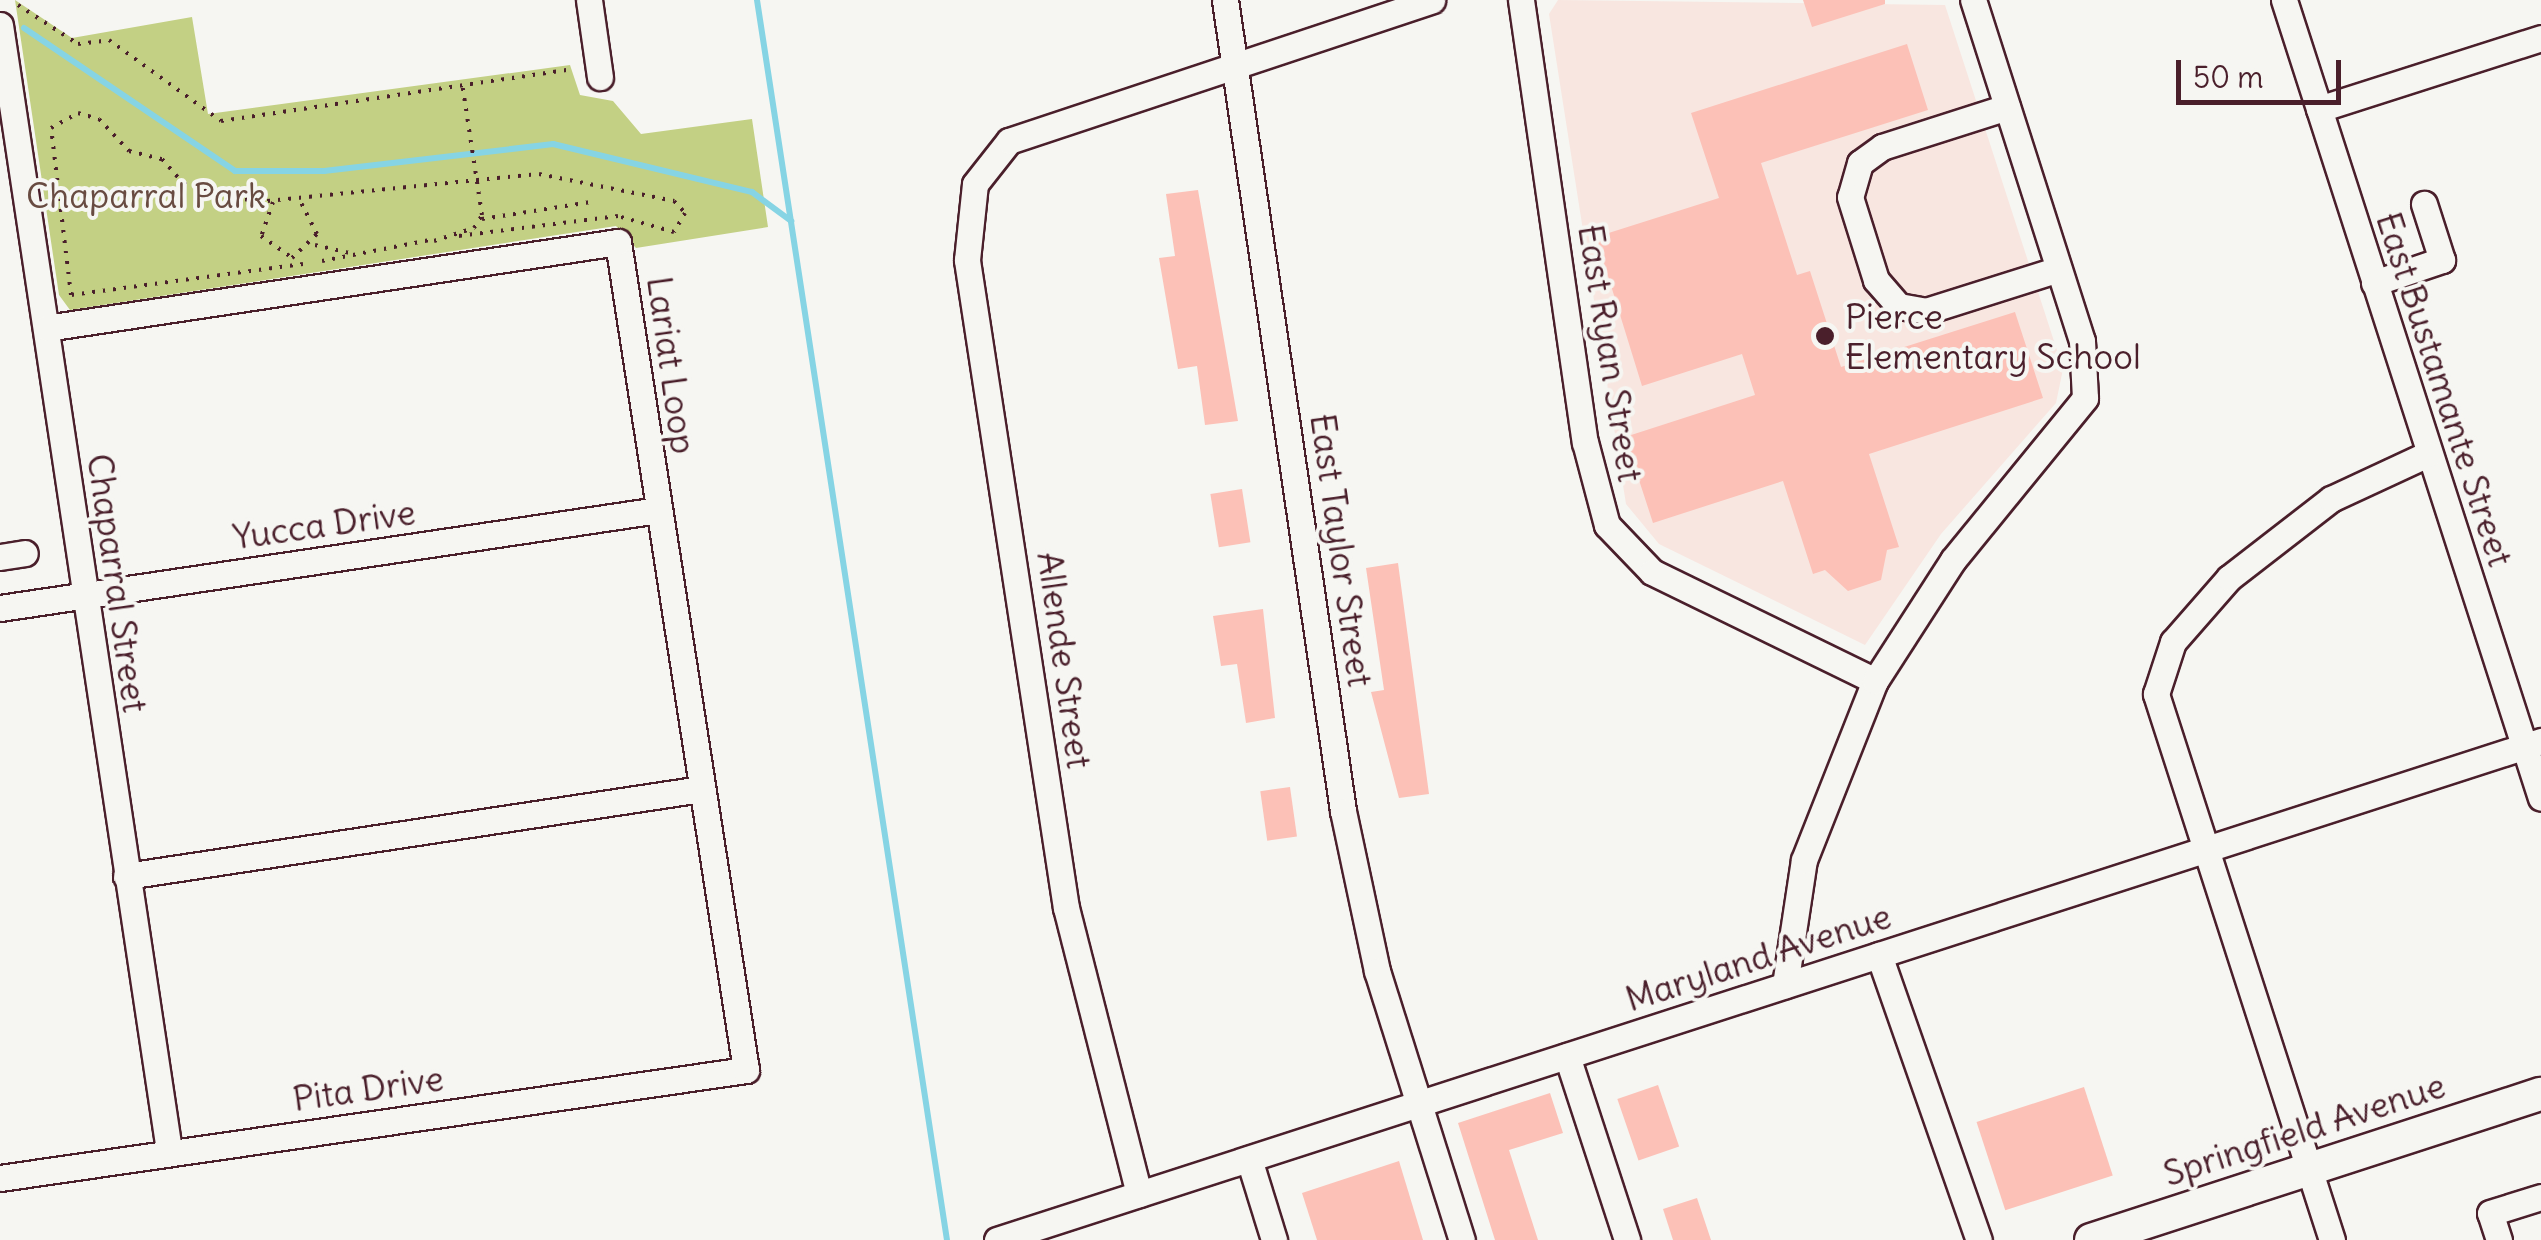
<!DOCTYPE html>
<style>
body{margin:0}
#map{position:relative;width:2541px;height:1240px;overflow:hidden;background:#f6f6f2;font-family:Delius,sans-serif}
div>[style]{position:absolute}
.built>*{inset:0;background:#f8e6e0}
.green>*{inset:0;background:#c3d084}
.stream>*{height:6px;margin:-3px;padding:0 3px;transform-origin:3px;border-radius:3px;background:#86d4e4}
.building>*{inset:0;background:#fcc1b7;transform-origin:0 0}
.path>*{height:4px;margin-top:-2px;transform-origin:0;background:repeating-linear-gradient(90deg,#4a1f2b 0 2.5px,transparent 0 10.5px)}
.roads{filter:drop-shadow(2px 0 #4a1f2b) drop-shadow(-2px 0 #4a1f2b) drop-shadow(0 2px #4a1f2b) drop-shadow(0 -2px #4a1f2b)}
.minor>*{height:25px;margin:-12.5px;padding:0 12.5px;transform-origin:12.5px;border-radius:12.5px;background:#f6f6f2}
.major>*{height:32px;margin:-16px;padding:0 16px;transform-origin:16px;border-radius:16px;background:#f6f6f2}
.dots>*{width:28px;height:28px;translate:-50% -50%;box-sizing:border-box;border:5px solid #f6f6f2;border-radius:50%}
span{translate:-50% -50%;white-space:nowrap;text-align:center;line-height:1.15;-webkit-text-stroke:8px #f6f6f2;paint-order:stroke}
.park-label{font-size:35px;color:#684b41}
.poi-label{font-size:35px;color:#4a1f2b}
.left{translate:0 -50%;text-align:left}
.street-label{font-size:35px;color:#4a1f2b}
.scale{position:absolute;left:2176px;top:60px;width:165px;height:45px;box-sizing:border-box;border:5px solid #4a1f2b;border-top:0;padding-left:12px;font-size:30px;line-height:35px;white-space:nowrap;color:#4a1f2b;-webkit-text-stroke:8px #f6f6f2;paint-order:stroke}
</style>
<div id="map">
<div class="built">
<i style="clip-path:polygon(1558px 0,1945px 5px,2063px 369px,2056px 403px,1941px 534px,1865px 645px,1659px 544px,1626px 504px,1549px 14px)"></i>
</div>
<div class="green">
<i style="clip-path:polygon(15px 0,72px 38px,192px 17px,208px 114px,570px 65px,580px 95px,613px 101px,641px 134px,752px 119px,768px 227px,636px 248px,616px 226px,70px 310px,59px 295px)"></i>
</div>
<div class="stream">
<i style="left:757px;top:0;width:1254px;rotate:81.29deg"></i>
<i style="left:24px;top:28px;width:255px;rotate:34.1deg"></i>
<i style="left:235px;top:171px;width:89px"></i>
<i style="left:324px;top:171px;width:231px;rotate:-6.7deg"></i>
<i style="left:553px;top:144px;width:205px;rotate:13.6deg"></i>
<i style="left:752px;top:192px;width:49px;rotate:36.6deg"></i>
</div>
<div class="building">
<i style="clip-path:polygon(1803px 0,1885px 0,1885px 4px,1812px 27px)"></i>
<i style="clip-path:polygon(1907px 44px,1928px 110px,1761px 163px,1797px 275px,1810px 271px,1841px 367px,2015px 312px,2043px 398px,1869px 454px,1899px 547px,1887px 550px,1881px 580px,1848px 591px,1825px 570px,1813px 574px,1783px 481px,1653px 523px,1625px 437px,1755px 395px,1742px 354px,1642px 386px,1596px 237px,1719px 198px,1691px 113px)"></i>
<i style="clip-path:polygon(1198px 190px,1238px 421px,1205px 425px,1197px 366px,1178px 369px,1159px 258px,1175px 256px,1166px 194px)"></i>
<i style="left:1242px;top:489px;width:54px;height:32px;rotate:81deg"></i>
<i style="clip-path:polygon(1398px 563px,1429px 794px,1399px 798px,1371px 692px,1384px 690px,1366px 568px)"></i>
<i style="clip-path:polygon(1263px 609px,1275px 718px,1246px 723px,1237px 664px,1221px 666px,1213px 616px)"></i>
<i style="left:1290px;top:787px;width:50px;height:30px;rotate:82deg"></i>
<i style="left:1658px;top:1085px;width:65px;height:43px;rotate:71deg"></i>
<i style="left:2084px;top:1087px;width:93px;height:113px;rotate:72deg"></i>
<i style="clip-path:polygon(1550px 1093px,1563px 1133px,1509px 1150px,1538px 1240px,1495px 1240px,1458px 1123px)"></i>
<i style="clip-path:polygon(1399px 1161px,1423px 1240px,1317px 1240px,1302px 1193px)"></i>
<i style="clip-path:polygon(1697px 1198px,1711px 1240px,1673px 1240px,1663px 1209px)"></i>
</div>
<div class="path">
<i style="left:18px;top:5px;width:72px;rotate:33deg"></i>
<i style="left:78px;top:44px;width:31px;rotate:-7deg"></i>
<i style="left:109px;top:40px;width:138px;rotate:35.9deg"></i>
<i style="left:221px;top:121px;width:351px;rotate:-8.4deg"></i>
<i style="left:273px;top:202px;width:36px;rotate:109deg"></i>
<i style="left:261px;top:236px;width:38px;rotate:35deg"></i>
<i style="left:292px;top:258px;width:35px;rotate:-44deg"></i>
<i style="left:317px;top:234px;width:36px;rotate:-117deg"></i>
<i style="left:482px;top:219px;width:110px;rotate:-8.9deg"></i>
<i style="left:434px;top:241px;width:42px;rotate:-18deg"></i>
<i style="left:474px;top:228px;width:15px;rotate:-58deg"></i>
<i style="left:482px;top:215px;width:134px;rotate:-98.6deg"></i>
<i style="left:315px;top:245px;width:35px;rotate:13deg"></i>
<i style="left:322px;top:261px;width:115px;rotate:-11deg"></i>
<i style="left:303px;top:264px;width:234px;rotate:172.4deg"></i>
<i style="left:71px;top:295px;width:168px;rotate:-96.8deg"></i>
<i style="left:51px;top:128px;width:31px;rotate:-29deg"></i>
<i style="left:78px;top:113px;width:22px;rotate:16deg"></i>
<i style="left:99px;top:119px;width:44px;rotate:46.8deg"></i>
<i style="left:129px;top:151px;width:34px;rotate:14deg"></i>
<i style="left:162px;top:159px;width:33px;rotate:49deg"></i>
<i style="left:184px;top:184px;width:75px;rotate:13.9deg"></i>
<i style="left:257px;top:202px;width:283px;rotate:-5.7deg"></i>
<i style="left:539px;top:174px;width:138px;rotate:11.3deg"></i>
<i style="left:674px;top:201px;width:16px;rotate:47deg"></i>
<i style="left:685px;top:213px;width:22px;rotate:120deg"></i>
<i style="left:674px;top:232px;width:58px;rotate:-164.1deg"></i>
<i style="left:618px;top:216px;width:161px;rotate:172.9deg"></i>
</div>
<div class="roads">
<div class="minor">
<i style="left:589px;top:0;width:78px;rotate:81.9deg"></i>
<i style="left:1225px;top:0;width:820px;rotate:81.72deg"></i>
<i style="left:1343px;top:811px;width:164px;rotate:78deg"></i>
<i style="left:1377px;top:971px;width:282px;rotate:72.5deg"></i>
<i style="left:1521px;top:0;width:447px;rotate:81.8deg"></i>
<i style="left:1585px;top:442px;width:86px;rotate:75.2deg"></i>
<i style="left:1607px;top:525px;width:65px;rotate:46.2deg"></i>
<i style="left:1652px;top:572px;width:248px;rotate:26deg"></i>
<i style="left:2284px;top:0;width:838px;rotate:72.15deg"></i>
<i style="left:0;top:25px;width:1139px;rotate:81.46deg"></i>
<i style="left:2007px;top:107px;width:131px;rotate:162.3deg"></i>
<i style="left:1882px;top:147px;width:27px;rotate:144deg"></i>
<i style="left:1860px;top:163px;width:35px;rotate:106deg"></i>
<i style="left:1850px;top:197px;width:87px;rotate:72.6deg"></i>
<i style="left:1876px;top:280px;width:35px;rotate:49deg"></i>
<i style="left:1899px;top:306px;width:27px;rotate:10deg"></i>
<i style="left:1926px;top:311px;width:139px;rotate:-17.5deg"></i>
<i style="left:2319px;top:109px;width:233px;rotate:-17.7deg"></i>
<i style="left:2374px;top:283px;width:72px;rotate:-18.7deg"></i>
<i style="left:2442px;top:260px;width:59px;rotate:-107.8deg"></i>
<i style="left:0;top:557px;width:25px;rotate:-9deg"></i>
<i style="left:0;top:608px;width:665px;rotate:-8.47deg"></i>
<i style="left:126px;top:876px;width:582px;rotate:-8.6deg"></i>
<i style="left:1879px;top:955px;width:302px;rotate:70.7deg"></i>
<i style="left:1785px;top:985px;width:126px;rotate:-81.4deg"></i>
<i style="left:1804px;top:860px;width:193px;rotate:-68.4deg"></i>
<i style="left:1875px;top:681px;width:144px;rotate:-57.2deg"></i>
<i style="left:1953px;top:560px;width:209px;rotate:-50.8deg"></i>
<i style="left:2085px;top:398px;width:57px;rotate:-93deg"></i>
<i style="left:2082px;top:341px;width:358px;rotate:-107.7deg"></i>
<i style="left:1567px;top:1056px;width:194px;rotate:71.9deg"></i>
<i style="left:1249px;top:1159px;width:85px;rotate:72.8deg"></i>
<i style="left:0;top:1178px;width:754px;rotate:-8.24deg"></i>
<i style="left:746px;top:1070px;width:838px;rotate:-98.79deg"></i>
<i style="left:618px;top:242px;width:578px;rotate:171.45deg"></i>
<i style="left:1139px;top:1194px;width:295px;rotate:-104.3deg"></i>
<i style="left:1066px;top:908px;width:656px;rotate:-98.69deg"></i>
<i style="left:967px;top:260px;width:76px;rotate:-84deg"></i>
<i style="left:975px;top:184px;width:55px;rotate:-51.7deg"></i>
<i style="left:1009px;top:141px;width:446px;rotate:-18.4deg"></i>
<i style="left:997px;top:1240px;width:1623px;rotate:-17.91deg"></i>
<i style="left:2332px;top:1240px;width:574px;rotate:-107.87deg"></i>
<i style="left:2156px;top:694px;width:55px;rotate:-71.9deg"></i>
<i style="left:2173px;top:642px;width:85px;rotate:-48.8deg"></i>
<i style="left:2229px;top:578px;width:129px;rotate:-37.8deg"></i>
<i style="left:2331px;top:499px;width:107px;rotate:-24.9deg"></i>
<i style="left:2499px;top:1240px;width:28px;rotate:-108deg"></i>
<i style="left:2490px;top:1213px;width:53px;rotate:-17.4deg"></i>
</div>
<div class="major">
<i style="left:2091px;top:1240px;width:473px;rotate:-18deg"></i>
</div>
</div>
<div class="dots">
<i style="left:1825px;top:336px;background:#4a1f2b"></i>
</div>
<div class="park-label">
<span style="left:146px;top:195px">Chaparral Park</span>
</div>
<div class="poi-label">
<span class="left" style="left:1845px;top:336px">Pierce<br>Elementary School</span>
</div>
<div class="street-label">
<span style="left:1611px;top:353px;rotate:81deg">East Ryan Street</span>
<span style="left:672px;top:365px;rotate:82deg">Lariat Loop</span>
<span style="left:2445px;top:389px;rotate:72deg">East Bustamante Street</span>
<span style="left:324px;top:524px;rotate:-8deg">Yucca Drive</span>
<span style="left:1342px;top:550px;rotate:82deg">East Taylor Street</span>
<span style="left:118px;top:583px;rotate:82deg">Chaparral Street</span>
<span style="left:1065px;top:660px;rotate:82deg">Allende Street</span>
<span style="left:1758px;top:957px;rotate:-18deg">Maryland Avenue</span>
<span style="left:368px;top:1088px;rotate:-8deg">Pita Drive</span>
<span style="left:2304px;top:1129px;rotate:-18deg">Springfield Avenue</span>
</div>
<div class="scale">50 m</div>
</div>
